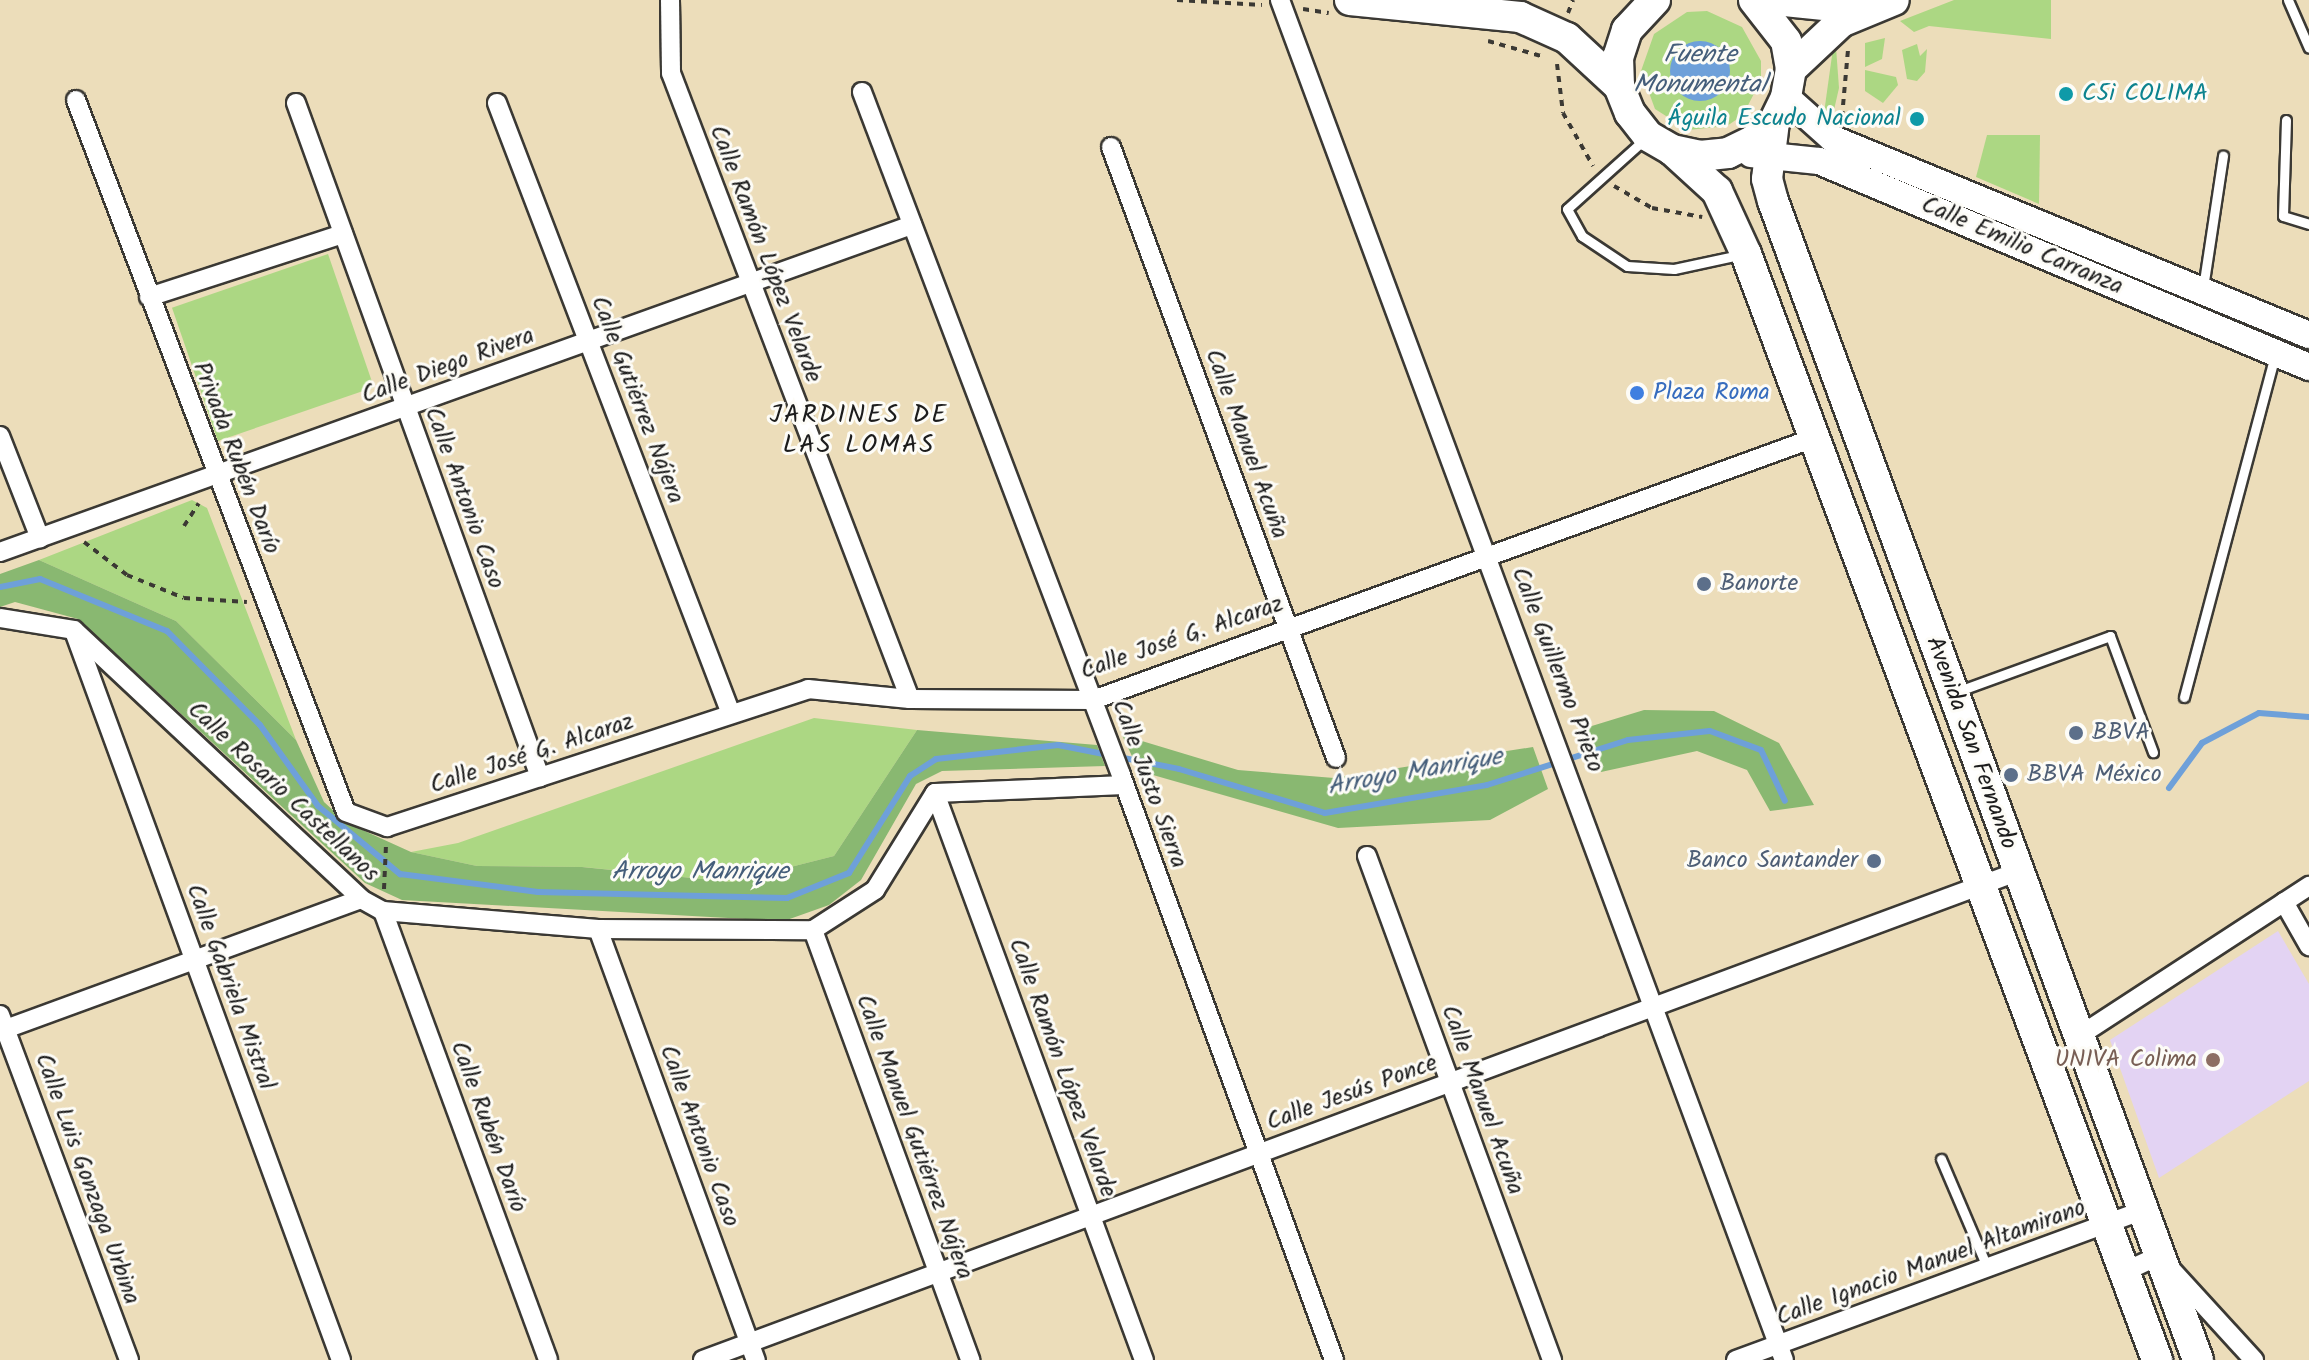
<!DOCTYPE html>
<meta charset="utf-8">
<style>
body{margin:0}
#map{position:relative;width:2309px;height:1360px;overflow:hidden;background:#ecddba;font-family:Kalam,sans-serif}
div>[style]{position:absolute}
.built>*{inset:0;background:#e3d3f3}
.green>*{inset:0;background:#acd783;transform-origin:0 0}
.forest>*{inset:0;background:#89b871}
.water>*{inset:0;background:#6ea0d9}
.round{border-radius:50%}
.stream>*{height:6px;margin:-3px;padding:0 3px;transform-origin:3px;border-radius:3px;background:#6ea0d9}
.path>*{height:4px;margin-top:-2px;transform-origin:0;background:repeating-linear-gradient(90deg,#3b3934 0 6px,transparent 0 12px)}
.roads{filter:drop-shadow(2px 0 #3b3934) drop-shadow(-2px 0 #3b3934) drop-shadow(0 2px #3b3934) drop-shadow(0 -2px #3b3934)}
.service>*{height:9px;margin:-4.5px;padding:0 4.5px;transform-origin:4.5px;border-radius:4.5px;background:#fff}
.minor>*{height:18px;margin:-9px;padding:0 9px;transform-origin:9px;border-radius:9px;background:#fff}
.secondary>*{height:26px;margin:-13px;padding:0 13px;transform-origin:13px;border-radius:13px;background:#fff}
.primary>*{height:30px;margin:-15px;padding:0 15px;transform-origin:15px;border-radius:15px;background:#fff}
.dots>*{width:22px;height:22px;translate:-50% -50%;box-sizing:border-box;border:4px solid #fdfcf7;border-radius:50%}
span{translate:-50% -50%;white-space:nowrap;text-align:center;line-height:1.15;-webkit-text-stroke:6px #fdfcf7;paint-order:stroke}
.culture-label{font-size:24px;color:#0d838f}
.left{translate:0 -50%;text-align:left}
.right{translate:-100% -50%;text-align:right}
.street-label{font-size:24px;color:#1c1c1c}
.shop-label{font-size:24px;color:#366cbe}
.service-label{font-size:24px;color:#4e5e75}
.education-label{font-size:24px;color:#785e54}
.water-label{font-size:26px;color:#455e7a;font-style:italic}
.neighbourhood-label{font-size:26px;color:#1c1c1c;letter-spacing:2px}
</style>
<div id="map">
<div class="built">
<i style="clip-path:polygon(2278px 931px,2309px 984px,2309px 1081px,2159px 1178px,2110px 1040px)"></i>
</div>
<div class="green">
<i style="clip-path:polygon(1954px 0,2051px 0,2051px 39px,1929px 26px,1914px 32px,1900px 21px)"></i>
<i style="clip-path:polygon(evenodd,1707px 11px,1742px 27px,1761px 61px,1761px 80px,1743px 115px,1727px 126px,1688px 130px,1655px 109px,1641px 71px,1654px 34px,1687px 12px,1707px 11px,1675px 55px,1728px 83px,1723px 91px,1706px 100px,1679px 92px,1671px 74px,1675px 55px)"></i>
<i style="clip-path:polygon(1835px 34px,1839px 88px,1831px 123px,1824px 113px)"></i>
<i style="clip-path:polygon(1885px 38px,1882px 59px,1865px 67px,1865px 43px)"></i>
<i style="clip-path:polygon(1917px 44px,1920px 56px,1927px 49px,1925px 72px,1917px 81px,1907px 79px,1902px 50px)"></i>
<i style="clip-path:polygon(1865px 70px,1896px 77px,1898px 85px,1883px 103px,1865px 91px)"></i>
<i style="clip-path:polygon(1987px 135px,2040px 135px,2039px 204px,1976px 177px)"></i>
<i style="left:328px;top:254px;width:141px;height:165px;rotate:71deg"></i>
<i style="clip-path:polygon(192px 500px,207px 508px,296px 740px,176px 621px,39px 560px)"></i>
<i style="clip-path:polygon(814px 718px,917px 730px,834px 856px,732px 882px,583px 867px,477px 866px,411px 852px,458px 843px)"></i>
</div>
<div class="forest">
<i style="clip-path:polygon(39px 560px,176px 621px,296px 740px,324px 802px,347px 823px,411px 852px,477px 866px,582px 867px,732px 882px,834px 856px,917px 730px,1097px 745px,1105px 766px,942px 771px,916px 784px,861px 880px,829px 905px,784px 921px,402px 900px,365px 883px,78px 619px,15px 602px,0 607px,0 574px)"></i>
<i style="clip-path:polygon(1644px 710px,1714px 711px,1779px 743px,1814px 805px,1770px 811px,1747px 770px,1697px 751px,1601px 772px,1582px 729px)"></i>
<i style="clip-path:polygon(1122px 735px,1238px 770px,1334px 778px,1533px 747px,1548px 789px,1490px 820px,1338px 828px,1139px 771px)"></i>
</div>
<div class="water">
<i class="round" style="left:1670px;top:41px;width:60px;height:60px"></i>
</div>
<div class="stream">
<i style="left:0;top:587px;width:41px;rotate:-11.3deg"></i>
<i style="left:40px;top:579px;width:137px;rotate:22.3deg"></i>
<i style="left:167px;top:631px;width:132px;rotate:45.3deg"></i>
<i style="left:260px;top:725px;width:100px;rotate:54.4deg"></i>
<i style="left:318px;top:806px;width:107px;rotate:39.7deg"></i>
<i style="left:400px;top:874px;width:139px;rotate:7.4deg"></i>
<i style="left:538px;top:892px;width:249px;rotate:1.4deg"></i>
<i style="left:787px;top:898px;width:67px;rotate:-22deg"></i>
<i style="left:849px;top:873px;width:115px;rotate:-57.8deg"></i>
<i style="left:910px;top:776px;width:31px;rotate:-33deg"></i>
<i style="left:936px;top:759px;width:123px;rotate:-6.5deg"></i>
<i style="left:1058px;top:745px;width:123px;rotate:11.2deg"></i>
<i style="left:1179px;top:769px;width:152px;rotate:16.8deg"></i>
<i style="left:1325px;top:813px;width:164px;rotate:-9.8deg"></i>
<i style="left:1487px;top:785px;width:148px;rotate:-17.7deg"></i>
<i style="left:1628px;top:740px;width:82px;rotate:-6.3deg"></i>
<i style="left:1710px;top:731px;width:54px;rotate:20.4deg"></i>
<i style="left:1761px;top:750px;width:56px;rotate:64.8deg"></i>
<i style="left:2169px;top:788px;width:56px;rotate:-53.7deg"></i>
<i style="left:2202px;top:743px;width:64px;rotate:-27.8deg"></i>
<i style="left:2259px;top:713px;width:50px;rotate:4.6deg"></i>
</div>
<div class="path">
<i style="left:1177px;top:0;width:85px;rotate:3.4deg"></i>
<i style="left:1303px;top:9px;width:26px;rotate:9deg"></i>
<i style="left:1568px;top:13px;width:14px;rotate:-69deg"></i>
<i style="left:1488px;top:41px;width:55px;rotate:15.8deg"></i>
<i style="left:1557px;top:64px;width:49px;rotate:83deg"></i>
<i style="left:1563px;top:113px;width:61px;rotate:60.5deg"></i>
<i style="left:1842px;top:117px;width:67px;rotate:-84.9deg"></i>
<i style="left:1614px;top:186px;width:44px;rotate:30.1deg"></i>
<i style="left:1652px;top:208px;width:51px;rotate:10.2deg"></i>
<i style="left:184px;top:526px;width:27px;rotate:-57deg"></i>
<i style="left:84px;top:542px;width:54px;rotate:37.5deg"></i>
<i style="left:127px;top:575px;width:61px;rotate:22deg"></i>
<i style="left:184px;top:598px;width:63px;rotate:3.6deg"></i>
<i style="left:384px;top:889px;width:44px;rotate:-87.4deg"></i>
</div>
<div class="roads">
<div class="service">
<i style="left:2288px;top:0;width:52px;rotate:66.4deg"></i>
<i style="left:2286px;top:120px;width:96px;rotate:91.8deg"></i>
<i style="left:2283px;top:216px;width:27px;rotate:17deg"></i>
<i style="left:1646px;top:138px;width:106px;rotate:138.1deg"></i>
<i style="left:1567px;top:209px;width:31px;rotate:61deg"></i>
<i style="left:1582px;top:236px;width:54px;rotate:33.7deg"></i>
<i style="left:1627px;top:266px;width:47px;rotate:3.7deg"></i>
<i style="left:1674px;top:269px;width:66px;rotate:-12.2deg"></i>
<i style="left:2203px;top:288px;width:134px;rotate:-81.4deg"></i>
<i style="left:1956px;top:692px;width:164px;rotate:-20deg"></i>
<i style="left:2110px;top:636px;width:124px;rotate:69.7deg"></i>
<i style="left:2184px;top:697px;width:353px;rotate:-75.1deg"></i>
<i style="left:1941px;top:1159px;width:117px;rotate:66.9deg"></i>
</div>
<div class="minor">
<i style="left:670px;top:0;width:73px;rotate:89.2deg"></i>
<i style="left:671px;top:73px;width:670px;rotate:69.1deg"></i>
<i style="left:1280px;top:0;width:1450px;rotate:69.67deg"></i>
<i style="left:862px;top:92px;width:730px;rotate:69.23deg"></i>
<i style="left:1121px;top:775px;width:623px;rotate:69.99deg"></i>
<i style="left:76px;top:100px;width:761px;rotate:69.23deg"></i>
<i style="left:346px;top:812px;width:44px;rotate:20.1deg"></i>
<i style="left:387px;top:827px;width:443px;rotate:-18.1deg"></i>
<i style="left:808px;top:689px;width:102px;rotate:5.6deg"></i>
<i style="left:910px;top:699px;width:183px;rotate:0.3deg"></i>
<i style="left:1093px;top:700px;width:767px;rotate:-19.97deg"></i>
<i style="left:296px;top:103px;width:717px;rotate:70.1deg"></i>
<i style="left:497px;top:103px;width:654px;rotate:69.04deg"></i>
<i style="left:1111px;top:147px;width:651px;rotate:69.78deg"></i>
<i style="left:149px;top:297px;width:204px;rotate:-18deg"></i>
<i style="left:0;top:436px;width:110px;rotate:68.6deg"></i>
<i style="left:0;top:552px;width:969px;rotate:-19.73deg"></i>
<i style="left:0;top:618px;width:75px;rotate:9.2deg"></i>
<i style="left:74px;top:630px;width:393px;rotate:43.1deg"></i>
<i style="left:361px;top:899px;width:25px;rotate:29deg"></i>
<i style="left:383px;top:911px;width:216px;rotate:4.8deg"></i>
<i style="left:598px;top:929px;width:215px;rotate:0.3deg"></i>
<i style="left:813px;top:930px;width:74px;rotate:-32.8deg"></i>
<i style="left:875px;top:890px;width:114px;rotate:-58.3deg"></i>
<i style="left:935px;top:793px;width:189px;rotate:-2.4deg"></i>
<i style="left:75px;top:634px;width:773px;rotate:69.88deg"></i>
<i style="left:935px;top:793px;width:604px;rotate:69.77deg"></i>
<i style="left:1367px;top:856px;width:537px;rotate:69.84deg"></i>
<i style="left:2284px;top:902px;width:51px;rotate:60.4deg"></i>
<i style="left:383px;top:911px;width:478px;rotate:69.8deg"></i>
<i style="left:598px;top:929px;width:459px;rotate:69.9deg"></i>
<i style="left:813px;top:930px;width:458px;rotate:69.9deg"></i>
<i style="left:0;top:1015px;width:368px;rotate:69.5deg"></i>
<i style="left:0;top:1031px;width:384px;rotate:-20.1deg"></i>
<i style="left:2079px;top:1036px;width:275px;rotate:-33.1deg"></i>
<i style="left:2124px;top:1272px;width:38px;rotate:-25deg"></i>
<i style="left:2159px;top:1256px;width:141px;rotate:47.6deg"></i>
<i style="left:703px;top:1360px;width:1404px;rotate:-20.38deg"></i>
<i style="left:1736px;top:1360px;width:434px;rotate:-20.2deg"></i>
</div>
<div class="secondary">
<i style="left:1786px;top:97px;width:63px;rotate:41.8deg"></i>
<i style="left:1833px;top:139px;width:515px;rotate:22.38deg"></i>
<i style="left:1751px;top:154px;width:68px;rotate:5.9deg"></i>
<i style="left:1819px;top:161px;width:532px;rotate:22.8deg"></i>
</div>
<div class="primary">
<i style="left:1350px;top:0;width:171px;rotate:5.7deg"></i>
<i style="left:1520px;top:17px;width:51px;rotate:24.1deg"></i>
<i style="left:1567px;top:38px;width:71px;rotate:42.7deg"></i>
<i style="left:1655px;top:0;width:41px;rotate:133deg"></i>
<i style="left:1627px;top:30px;width:28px;rotate:108deg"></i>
<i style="left:1618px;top:57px;width:29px;rotate:88deg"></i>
<i style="left:1619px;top:86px;width:29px;rotate:68deg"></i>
<i style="left:1630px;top:113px;width:29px;rotate:52deg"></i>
<i style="left:1648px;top:136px;width:28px;rotate:30deg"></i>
<i style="left:1672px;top:150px;width:29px;rotate:12deg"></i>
<i style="left:1700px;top:156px;width:28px;rotate:-6deg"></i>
<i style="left:1728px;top:153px;width:28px;rotate:-26deg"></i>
<i style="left:1753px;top:141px;width:28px;rotate:-42deg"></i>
<i style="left:1774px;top:122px;width:28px;rotate:-64deg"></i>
<i style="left:1786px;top:97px;width:28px;rotate:-80deg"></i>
<i style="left:1791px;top:69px;width:28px;rotate:-100deg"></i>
<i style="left:1786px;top:41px;width:52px;rotate:-128deg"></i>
<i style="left:1775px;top:0;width:59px;rotate:5.8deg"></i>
<i style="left:1834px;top:6px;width:14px;rotate:-25deg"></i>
<i style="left:1791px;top:69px;width:69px;rotate:-43.2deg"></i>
<i style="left:1841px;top:22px;width:57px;rotate:-22.5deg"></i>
<i style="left:1774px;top:122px;width:57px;rotate:97deg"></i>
<i style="left:1767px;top:179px;width:23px;rotate:75deg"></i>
<i style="left:1773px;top:201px;width:1234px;rotate:69.86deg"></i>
<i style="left:1672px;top:150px;width:61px;rotate:42.3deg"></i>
<i style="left:1717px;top:191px;width:69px;rotate:65.3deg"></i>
<i style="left:1746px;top:254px;width:1180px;rotate:69.61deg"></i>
</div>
</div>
<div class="dots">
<i style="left:2066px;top:94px;background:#0f9aa8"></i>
<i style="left:1917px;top:119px;background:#0f9aa8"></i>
<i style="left:1637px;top:393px;background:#3f7fe0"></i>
<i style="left:1704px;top:584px;background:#5c6f8a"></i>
<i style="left:2076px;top:733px;background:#5c6f8a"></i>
<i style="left:2011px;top:775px;background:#5c6f8a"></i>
<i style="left:1874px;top:861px;background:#5c6f8a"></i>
<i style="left:2213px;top:1060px;background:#8d6e63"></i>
</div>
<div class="culture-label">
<span class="left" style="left:2082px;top:94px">C5i COLIMA</span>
<span class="right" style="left:1901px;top:119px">Águila Escudo Nacional</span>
</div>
<div class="street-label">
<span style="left:2022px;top:246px;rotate:23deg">Calle Emilio Carranza</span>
<span style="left:765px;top:254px;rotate:69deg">Calle Ramón López Velarde</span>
<span style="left:448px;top:366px;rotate:-20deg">Calle Diego Rivera</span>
<span style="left:637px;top:400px;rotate:69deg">Calle Gutiérrez Nájera</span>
<span style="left:1246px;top:444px;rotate:70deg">Calle Manuel Acuña</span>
<span style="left:236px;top:458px;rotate:69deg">Privada Rubén Darío</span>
<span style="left:464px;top:498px;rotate:70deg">Calle Antonio Caso</span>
<span style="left:1182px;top:638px;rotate:-19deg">Calle José G. Alcaraz</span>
<span style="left:1557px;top:670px;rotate:69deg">Calle Guillermo Prieto</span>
<span style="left:1971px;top:743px;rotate:70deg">Avenida San Fernando</span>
<span style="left:532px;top:754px;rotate:-18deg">Calle José G. Alcaraz</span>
<span style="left:1149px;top:784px;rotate:70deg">Calle Justo Sierra</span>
<span style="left:283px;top:792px;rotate:43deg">Calle Rosario Castellanos</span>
<span style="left:230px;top:987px;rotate:70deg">Calle Gabriela Mistral</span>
<span style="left:1062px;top:1068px;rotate:70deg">Calle Ramón López Velarde</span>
<span style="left:1352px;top:1093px;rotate:-20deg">Calle Jesús Ponce</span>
<span style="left:1482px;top:1100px;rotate:70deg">Calle Manuel Acuña</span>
<span style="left:488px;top:1127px;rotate:70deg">Calle Rubén Darío</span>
<span style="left:699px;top:1136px;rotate:70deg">Calle Antonio Caso</span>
<span style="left:914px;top:1137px;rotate:70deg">Calle Manuel Gutiérrez Nájera</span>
<span style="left:87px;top:1179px;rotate:70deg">Calle Luis Gonzaga Urbina</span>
<span style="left:1931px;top:1263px;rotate:-20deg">Calle Ignacio Manuel Altamirano</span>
</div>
<div class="shop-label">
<span class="left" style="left:1653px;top:393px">Plaza Roma</span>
</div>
<div class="service-label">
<span class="left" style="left:1720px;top:584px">Banorte</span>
<span class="left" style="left:2092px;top:733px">BBVA</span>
<span class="left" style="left:2027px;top:775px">BBVA México</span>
<span class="right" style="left:1858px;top:861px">Banco Santander</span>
</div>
<div class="education-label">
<span class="right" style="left:2197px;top:1060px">UNIVA Colima</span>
</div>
<div class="water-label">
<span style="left:1700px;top:71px">Fuente<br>Monumental</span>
<span style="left:1415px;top:773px;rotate:-10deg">Arroyo Manrique</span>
<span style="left:700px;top:873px">Arroyo Manrique</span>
</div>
<div class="neighbourhood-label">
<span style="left:859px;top:431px">JARDINES DE<br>LAS LOMAS</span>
</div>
</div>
